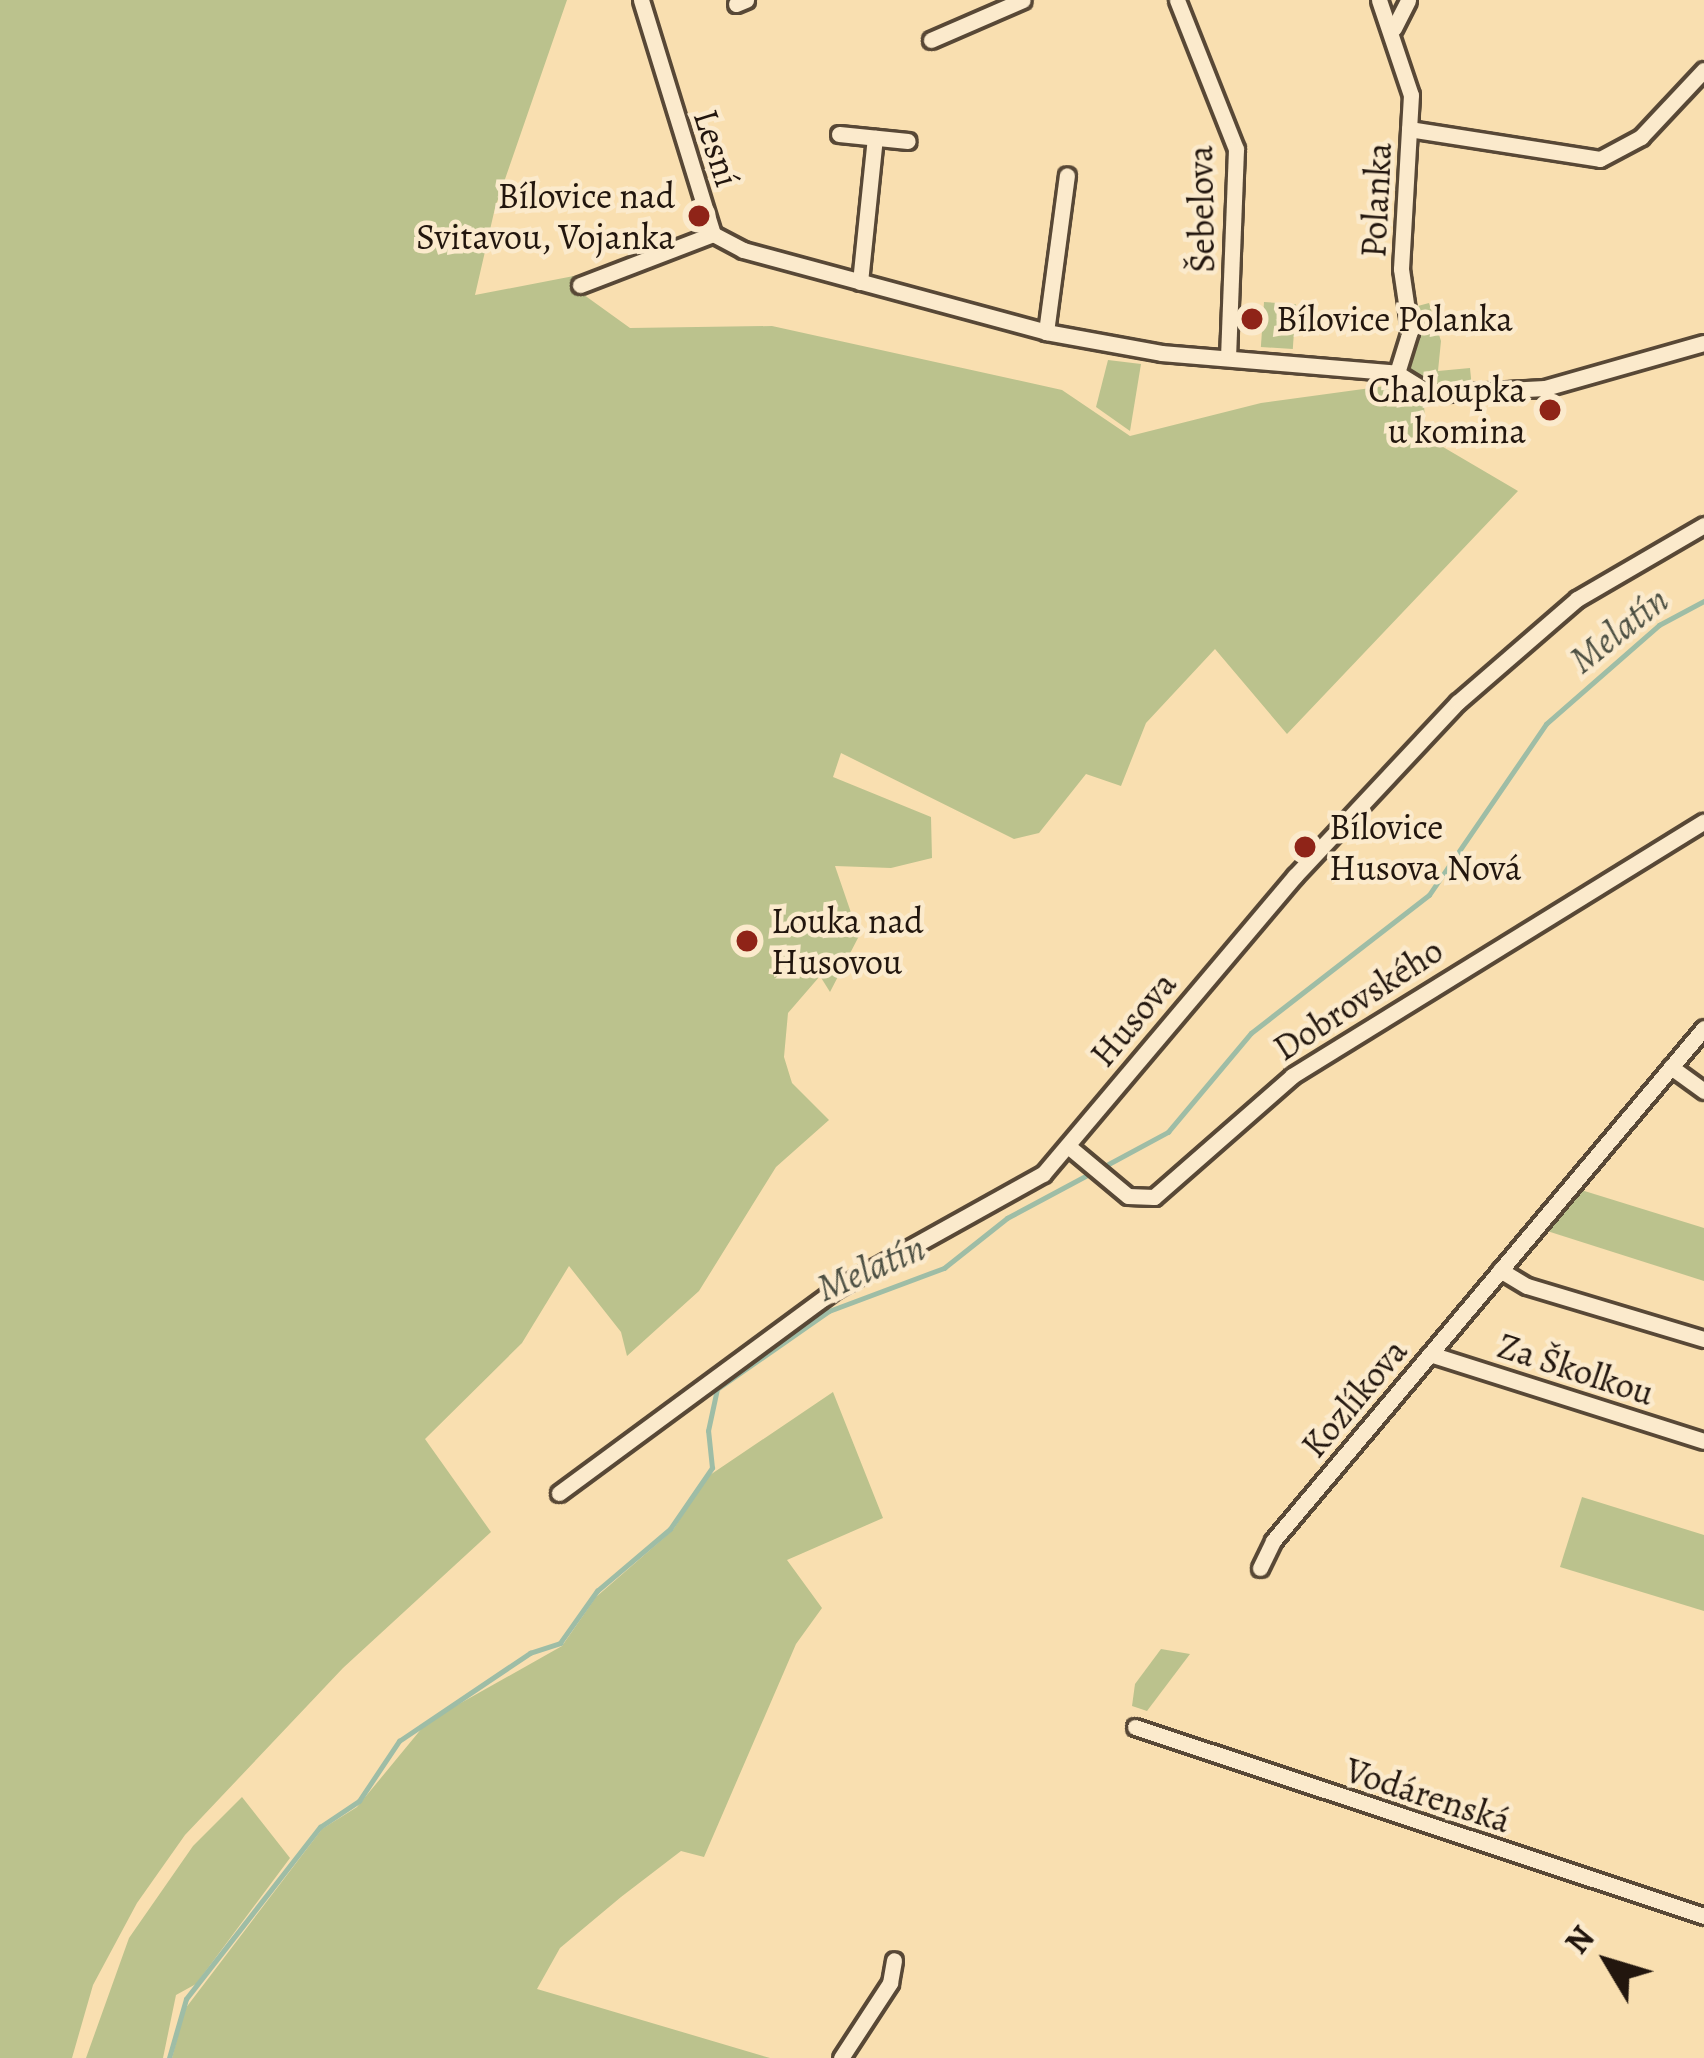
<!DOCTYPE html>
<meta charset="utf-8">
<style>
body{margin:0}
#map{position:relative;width:1704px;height:2058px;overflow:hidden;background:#f9dfb0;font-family:Alegreya,serif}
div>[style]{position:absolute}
.green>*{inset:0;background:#bbc28d;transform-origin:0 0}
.stream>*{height:4.5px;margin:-2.25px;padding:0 2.25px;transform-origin:2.25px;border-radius:2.25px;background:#9ebda6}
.roads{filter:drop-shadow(3px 0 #584836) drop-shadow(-3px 0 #584836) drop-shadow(0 3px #584836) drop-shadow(0 -3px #584836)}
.minor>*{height:15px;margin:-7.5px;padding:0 7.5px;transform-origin:7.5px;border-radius:7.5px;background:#fbeacc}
.dots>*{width:33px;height:33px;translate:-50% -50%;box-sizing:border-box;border:6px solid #fbeacc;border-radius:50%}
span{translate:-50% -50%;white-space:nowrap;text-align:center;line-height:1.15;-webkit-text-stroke:9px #fbeacc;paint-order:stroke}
.street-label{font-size:36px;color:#22160e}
.poi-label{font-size:36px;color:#22160e}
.right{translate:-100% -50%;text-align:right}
.left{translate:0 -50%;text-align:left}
.water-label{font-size:39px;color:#4d5043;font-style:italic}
.north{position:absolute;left:1548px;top:1902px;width:120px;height:120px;-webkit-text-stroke:9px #fbeacc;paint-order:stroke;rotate:308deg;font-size:33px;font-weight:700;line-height:48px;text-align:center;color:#22160e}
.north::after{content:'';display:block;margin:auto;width:42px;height:54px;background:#22160e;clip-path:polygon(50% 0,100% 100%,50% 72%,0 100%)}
</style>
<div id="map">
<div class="green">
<i style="clip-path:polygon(0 0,567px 0,495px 208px,475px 295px,579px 275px,580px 292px,630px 328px,772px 326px,1062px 390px,1130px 436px,1261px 403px,1400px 384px,1424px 405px,1426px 437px,1518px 491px,1287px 734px,1215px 649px,1146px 723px,1121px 786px,1086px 774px,1039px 833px,1014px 839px,841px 753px,833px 777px,931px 817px,932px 858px,891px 868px,835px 866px,859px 936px,830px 992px,820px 976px,788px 1013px,784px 1057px,792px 1083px,829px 1120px,776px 1167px,699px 1291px,627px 1356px,621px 1332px,569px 1266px,522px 1343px,425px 1439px,491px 1532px,343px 1668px,185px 1835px,137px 1903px,93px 1985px,72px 2058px,0 2058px)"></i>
<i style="left:1264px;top:302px;width:32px;height:45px;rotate:4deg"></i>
<i style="clip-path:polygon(1429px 303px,1441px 341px,1438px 371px,1470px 368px,1472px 388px,1409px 379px,1414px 307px)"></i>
<i style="clip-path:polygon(1108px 360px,1141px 364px,1130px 431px,1096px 407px)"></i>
<i style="clip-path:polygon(1578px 1189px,1704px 1228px,1704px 1281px,1544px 1230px)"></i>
<i style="clip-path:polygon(833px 1392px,883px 1518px,787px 1560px,822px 1608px,796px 1644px,704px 1857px,681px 1851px,621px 1897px,560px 1948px,537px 1989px,770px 2058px,172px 2058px,185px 2009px,322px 1829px,357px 1807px,427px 1722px,562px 1646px,596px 1597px,673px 1530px,707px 1477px)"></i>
<i style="clip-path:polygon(1582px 1497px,1704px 1535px,1704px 1611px,1560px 1567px)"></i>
<i style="clip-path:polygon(1161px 1649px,1190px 1654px,1147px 1711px,1132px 1706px,1135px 1684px)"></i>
<i style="clip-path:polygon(242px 1797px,290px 1858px,196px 1984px,176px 1995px,163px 2058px,86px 2058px,129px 1938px,193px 1846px)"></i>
</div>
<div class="stream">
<i style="left:1103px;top:1167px;width:74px;rotate:-28.3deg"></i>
<i style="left:1168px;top:1132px;width:129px;rotate:-50deg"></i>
<i style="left:1251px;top:1033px;width:225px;rotate:-37.8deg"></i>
<i style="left:1429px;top:895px;width:207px;rotate:-55.6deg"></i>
<i style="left:1546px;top:724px;width:150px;rotate:-41.2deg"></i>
<i style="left:1659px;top:625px;width:51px;rotate:-28.1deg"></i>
<i style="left:169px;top:2058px;width:61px;rotate:-73.9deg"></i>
<i style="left:186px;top:1999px;width:218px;rotate:-52.1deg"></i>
<i style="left:320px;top:1827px;width:47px;rotate:-33.7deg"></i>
<i style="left:359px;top:1801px;width:72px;rotate:-56.3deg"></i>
<i style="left:399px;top:1741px;width:158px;rotate:-33.9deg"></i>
<i style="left:530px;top:1653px;width:32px;rotate:-18deg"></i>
<i style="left:560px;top:1643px;width:64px;rotate:-54.6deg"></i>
<i style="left:597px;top:1591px;width:96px;rotate:-40.3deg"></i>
<i style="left:670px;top:1529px;width:74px;rotate:-55.5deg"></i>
<i style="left:712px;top:1468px;width:37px;rotate:-96deg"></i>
<i style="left:708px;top:1431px;width:43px;rotate:-77.9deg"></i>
<i style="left:717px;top:1389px;width:136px;rotate:-34.9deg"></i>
<i style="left:829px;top:1311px;width:123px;rotate:-20.5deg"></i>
<i style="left:944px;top:1268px;width:80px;rotate:-38.4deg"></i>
<i style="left:1007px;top:1218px;width:98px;rotate:-28.1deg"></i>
</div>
<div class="roads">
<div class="minor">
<i style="left:641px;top:0;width:245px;rotate:72.9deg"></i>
<i style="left:713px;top:234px;width:34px;rotate:28deg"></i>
<i style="left:743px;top:250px;width:314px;rotate:15.1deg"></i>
<i style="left:1046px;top:332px;width:117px;rotate:10.3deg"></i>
<i style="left:1161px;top:353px;width:237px;rotate:4.8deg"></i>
<i style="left:1177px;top:0;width:160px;rotate:68.4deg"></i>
<i style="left:1236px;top:149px;width:206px;rotate:92.2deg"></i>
<i style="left:1379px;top:0;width:100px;rotate:71.4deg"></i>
<i style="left:1411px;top:95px;width:174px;rotate:93.3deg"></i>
<i style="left:1401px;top:269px;width:63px;rotate:81.7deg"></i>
<i style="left:1410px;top:331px;width:44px;rotate:107.2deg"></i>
<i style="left:736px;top:4px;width:11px;rotate:-22deg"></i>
<i style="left:1394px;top:28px;width:31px;rotate:-63deg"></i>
<i style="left:931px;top:40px;width:100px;rotate:-23.5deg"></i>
<i style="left:1409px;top:129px;width:193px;rotate:8.9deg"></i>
<i style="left:1600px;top:159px;width:47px;rotate:-28.2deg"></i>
<i style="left:1641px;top:137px;width:92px;rotate:-46.8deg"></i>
<i style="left:839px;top:134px;width:69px;rotate:5.8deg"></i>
<i style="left:860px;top:282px;width:145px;rotate:-84.1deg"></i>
<i style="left:580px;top:285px;width:142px;rotate:-21deg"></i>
<i style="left:1046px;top:332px;width:158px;rotate:-82.4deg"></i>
<i style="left:1397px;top:373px;width:40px;rotate:32deg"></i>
<i style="left:1431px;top:394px;width:114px;rotate:-3deg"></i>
<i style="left:1545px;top:388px;width:165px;rotate:-15.8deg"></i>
<i style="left:1671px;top:1067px;width:41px;rotate:36deg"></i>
<i style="left:1068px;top:1146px;width:78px;rotate:39.8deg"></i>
<i style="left:1128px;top:1196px;width:26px;rotate:2deg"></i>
<i style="left:1154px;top:1197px;width:184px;rotate:-41.2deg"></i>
<i style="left:1292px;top:1076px;width:484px;rotate:-31.7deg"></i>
<i style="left:1500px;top:1270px;width:31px;rotate:31deg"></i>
<i style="left:1527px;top:1286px;width:185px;rotate:16.7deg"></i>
<i style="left:1430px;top:1354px;width:287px;rotate:17.6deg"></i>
<i style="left:559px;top:1493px;width:344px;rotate:-36.4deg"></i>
<i style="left:836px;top:1289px;width:237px;rotate:-29.1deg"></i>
<i style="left:1043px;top:1174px;width:390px;rotate:-49.8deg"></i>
<i style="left:1295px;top:876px;width:238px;rotate:-46.9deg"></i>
<i style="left:1458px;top:702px;width:157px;rotate:-40.9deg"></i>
<i style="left:1577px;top:599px;width:147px;rotate:-30.2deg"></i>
<i style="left:1260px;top:1568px;width:30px;rotate:-64deg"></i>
<i style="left:1273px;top:1541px;width:670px;rotate:-49.96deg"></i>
<i style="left:1135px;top:1727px;width:600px;rotate:18.37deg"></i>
<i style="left:841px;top:2058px;width:90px;rotate:-56.8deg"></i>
<i style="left:890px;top:1983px;width:23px;rotate:-80deg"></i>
</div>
</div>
<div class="dots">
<i style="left:699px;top:216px;background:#8f2418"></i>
<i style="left:1252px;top:319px;background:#8f2418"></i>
<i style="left:1550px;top:410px;background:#8f2418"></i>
<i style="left:1305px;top:847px;background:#8f2418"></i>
<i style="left:747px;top:941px;background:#8f2418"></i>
</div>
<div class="street-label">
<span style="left:717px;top:148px;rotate:72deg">Lesní</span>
<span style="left:1376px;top:200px;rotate:-87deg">Polanka</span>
<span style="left:1201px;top:209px;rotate:-91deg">Šebelova</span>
<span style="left:1358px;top:999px;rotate:-33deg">Dobrovského</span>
<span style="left:1133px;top:1019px;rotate:-50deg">Husova</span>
<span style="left:1576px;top:1369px;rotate:18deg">Za Školkou</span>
<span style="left:1354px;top:1398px;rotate:-50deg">Kozlíkova</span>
<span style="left:1428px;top:1795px;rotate:18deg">Vodárenská</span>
</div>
<div class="poi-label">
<span class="right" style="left:675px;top:216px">Bílovice nad<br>Svitavou, Vojanka</span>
<span class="left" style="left:1276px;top:319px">Bílovice Polanka</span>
<span class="right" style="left:1526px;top:410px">Chaloupka<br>u komina</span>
<span class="left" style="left:1329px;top:847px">Bílovice<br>Husova Nová</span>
<span class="left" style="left:771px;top:941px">Louka nad<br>Husovou</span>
</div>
<div class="water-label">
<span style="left:1619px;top:630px;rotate:-38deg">Melatín</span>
<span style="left:871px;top:1268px;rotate:-23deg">Melatín</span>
</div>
<div class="north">N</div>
</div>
